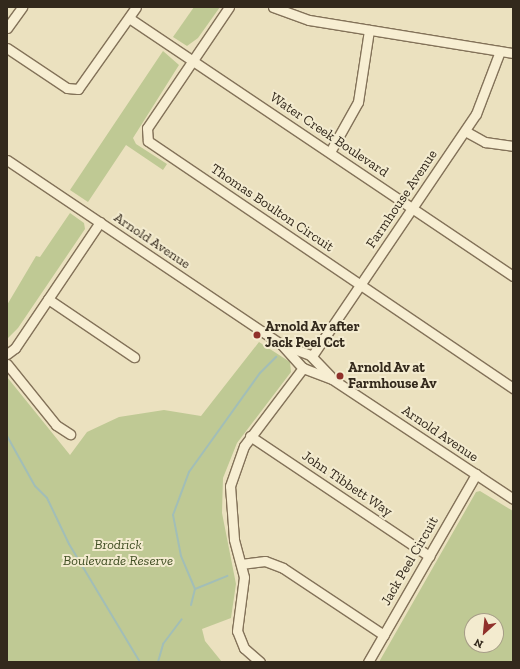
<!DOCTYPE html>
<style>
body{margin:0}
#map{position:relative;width:520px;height:669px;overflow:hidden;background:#ebe1bf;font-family:"Zilla Slab",serif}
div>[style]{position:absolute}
.green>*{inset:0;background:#bfc994}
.stream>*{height:2px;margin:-1px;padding:0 1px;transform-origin:1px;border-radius:1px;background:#a2beb7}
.roads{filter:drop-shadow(1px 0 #837259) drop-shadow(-1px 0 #837259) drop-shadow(0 1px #837259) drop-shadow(0 -1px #837259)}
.minor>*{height:9px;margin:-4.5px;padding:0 4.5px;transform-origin:4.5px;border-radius:4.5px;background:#f7eed2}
.dots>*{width:11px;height:11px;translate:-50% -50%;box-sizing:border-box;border:2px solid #f3ebcf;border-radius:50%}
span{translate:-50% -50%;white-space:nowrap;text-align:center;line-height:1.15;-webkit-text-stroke:4px #f3ebcf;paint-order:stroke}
.street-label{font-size:14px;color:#33291c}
.poi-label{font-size:14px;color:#33291c;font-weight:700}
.left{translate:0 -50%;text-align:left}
.park-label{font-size:14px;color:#414f24;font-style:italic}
.frame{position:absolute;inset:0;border:8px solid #33291c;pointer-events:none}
.north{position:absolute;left:464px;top:613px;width:40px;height:40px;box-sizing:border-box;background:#f3ebcf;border:1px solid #a69d87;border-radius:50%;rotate:207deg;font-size:11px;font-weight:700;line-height:16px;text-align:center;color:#33291c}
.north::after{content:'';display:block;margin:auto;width:14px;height:18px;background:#90312b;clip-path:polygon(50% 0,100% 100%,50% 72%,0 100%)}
</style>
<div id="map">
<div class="green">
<i style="clip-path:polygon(194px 7px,220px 7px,198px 38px,187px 46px,173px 37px)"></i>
<i style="clip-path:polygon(163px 51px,179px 65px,133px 138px,136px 144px,167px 164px,163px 170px,126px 145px,88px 202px,70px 190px)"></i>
<i style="clip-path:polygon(70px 213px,84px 223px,85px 229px,18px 328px,7px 339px,7px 305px,36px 256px,40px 257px)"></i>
<i style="clip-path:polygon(259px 342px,290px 362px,291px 372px,237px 443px,223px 478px,222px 513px,236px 584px,231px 618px,202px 629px,205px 641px,222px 662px,8px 662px,7px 377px,70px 455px,87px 432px,119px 417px,164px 410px,201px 416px)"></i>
<i style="clip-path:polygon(evenodd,480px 491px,513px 511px,513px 662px,379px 662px,476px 492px,480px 491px,472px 621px,496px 621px,496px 645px,472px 645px,472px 621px)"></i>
</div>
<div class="stream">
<i style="left:7px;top:436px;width:57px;rotate:60.8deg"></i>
<i style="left:35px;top:486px;width:17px;rotate:45deg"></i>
<i style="left:47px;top:498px;width:51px;rotate:64.4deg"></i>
<i style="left:69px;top:544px;width:138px;rotate:59deg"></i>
<i style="left:195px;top:589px;width:35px;rotate:-22deg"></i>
<i style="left:191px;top:605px;width:16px;rotate:-76deg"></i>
<i style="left:195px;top:589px;width:36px;rotate:-113deg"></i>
<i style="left:181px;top:556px;width:42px;rotate:-101deg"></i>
<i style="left:173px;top:515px;width:46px;rotate:-69.6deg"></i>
<i style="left:189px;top:472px;width:122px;rotate:-54.4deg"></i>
<i style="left:260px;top:373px;width:23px;rotate:-45deg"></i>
<i style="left:158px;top:662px;width:19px;rotate:-74deg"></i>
<i style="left:163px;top:644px;width:31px;rotate:-53deg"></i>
</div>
<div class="roads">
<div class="minor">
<i style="left:229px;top:7px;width:146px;rotate:124.1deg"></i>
<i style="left:147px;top:128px;width:13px;rotate:86deg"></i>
<i style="left:148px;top:141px;width:441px;rotate:34.1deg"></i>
<i style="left:273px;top:7px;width:38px;rotate:20deg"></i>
<i style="left:309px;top:20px;width:207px;rotate:9.2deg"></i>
<i style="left:129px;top:18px;width:463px;rotate:33.9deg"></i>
<i style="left:7px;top:28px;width:26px;rotate:-54deg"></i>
<i style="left:7px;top:48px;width:72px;rotate:33.7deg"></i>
<i style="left:67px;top:88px;width:11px;rotate:5deg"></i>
<i style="left:78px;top:89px;width:100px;rotate:-54.7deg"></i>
<i style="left:465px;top:131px;width:23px;rotate:29deg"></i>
<i style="left:485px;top:142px;width:28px;rotate:8deg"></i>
<i style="left:330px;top:152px;width:57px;rotate:-60.8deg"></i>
<i style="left:358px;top:102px;width:73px;rotate:-81.3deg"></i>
<i style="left:7px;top:160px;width:331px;rotate:33.9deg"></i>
<i style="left:282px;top:345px;width:31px;rotate:48deg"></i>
<i style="left:303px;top:368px;width:31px;rotate:21deg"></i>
<i style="left:332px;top:379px;width:217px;rotate:33.5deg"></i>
<i style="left:48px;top:299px;width:104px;rotate:34deg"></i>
<i style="left:284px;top:345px;width:28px;rotate:21deg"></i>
<i style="left:310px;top:355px;width:29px;rotate:46deg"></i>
<i style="left:7px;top:354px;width:10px;rotate:-37deg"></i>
<i style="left:15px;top:348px;width:152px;rotate:-56deg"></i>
<i style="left:312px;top:356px;width:292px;rotate:-55.9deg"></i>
<i style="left:476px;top:114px;width:67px;rotate:-69.1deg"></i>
<i style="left:7px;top:364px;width:78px;rotate:51.2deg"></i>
<i style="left:56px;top:425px;width:17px;rotate:33deg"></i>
<i style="left:250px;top:436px;width:216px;rotate:33.8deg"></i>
<i style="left:241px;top:564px;width:24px;rotate:-7deg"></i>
<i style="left:265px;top:561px;width:19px;rotate:21deg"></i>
<i style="left:283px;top:568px;width:121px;rotate:33.6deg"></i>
<i style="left:260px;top:662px;width:21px;rotate:-139deg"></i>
<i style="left:244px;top:648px;width:18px;rotate:-112deg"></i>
<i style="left:237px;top:631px;width:54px;rotate:-82.6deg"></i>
<i style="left:244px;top:577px;width:39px;rotate:-105deg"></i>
<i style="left:234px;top:539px;width:53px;rotate:-94.3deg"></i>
<i style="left:230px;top:486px;width:42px;rotate:-70.7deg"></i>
<i style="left:244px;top:446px;width:98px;rotate:-52.9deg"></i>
<i style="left:368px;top:662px;width:217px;rotate:-60.1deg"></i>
</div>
</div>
<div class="dots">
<i style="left:257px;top:335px;background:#90312b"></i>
<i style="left:340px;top:376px;background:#90312b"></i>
</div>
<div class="street-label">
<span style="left:329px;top:135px;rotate:34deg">Water Creek Boulevard</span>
<span style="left:402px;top:199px;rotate:-56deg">Farmhouse Avenue</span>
<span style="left:272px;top:208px;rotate:34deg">Thomas Boulton Circuit</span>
<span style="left:152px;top:241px;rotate:34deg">Arnold Avenue</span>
<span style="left:440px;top:434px;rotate:34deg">Arnold Avenue</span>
<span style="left:347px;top:484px;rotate:34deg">John Tibbett Way</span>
<span style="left:410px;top:561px;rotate:-60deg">Jack Peel Circuit</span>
</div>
<div class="poi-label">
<span class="left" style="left:265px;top:335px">Arnold Av after<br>Jack Peel Cct</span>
<span class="left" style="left:348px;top:376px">Arnold Av at<br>Farmhouse Av</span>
</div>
<div class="park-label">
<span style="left:118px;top:553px">Brodrick<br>Boulevarde Reserve</span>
</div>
<div class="frame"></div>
<div class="north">N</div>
</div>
